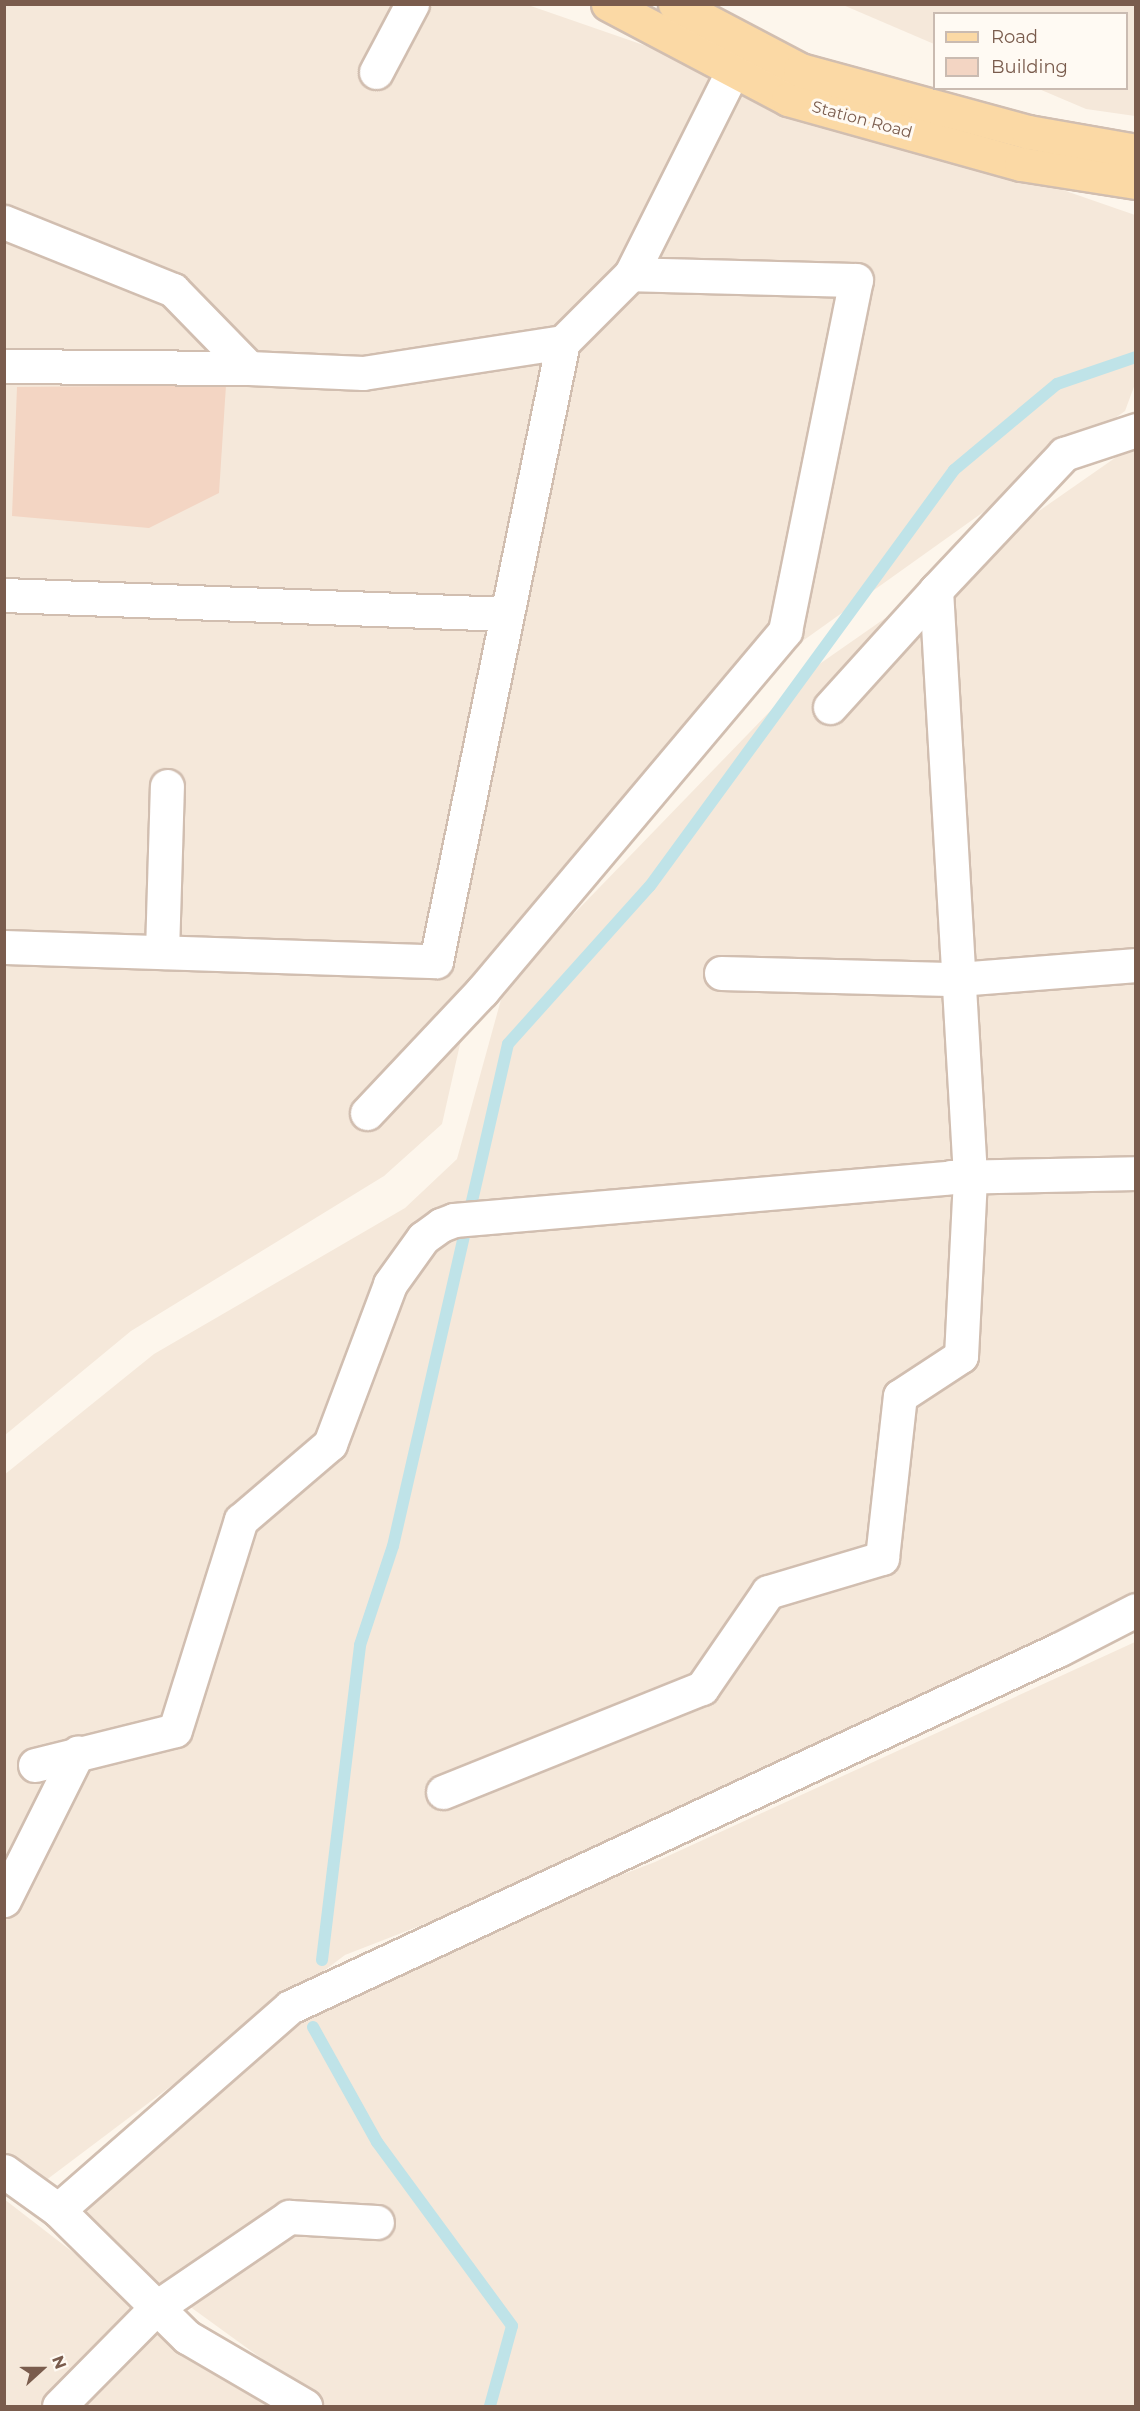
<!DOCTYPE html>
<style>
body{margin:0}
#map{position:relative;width:1140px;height:2411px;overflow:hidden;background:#fdf6ec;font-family:Montserrat,sans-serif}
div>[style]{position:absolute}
.residential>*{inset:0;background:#f5e8da}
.stream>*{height:12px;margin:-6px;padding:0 6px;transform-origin:6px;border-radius:6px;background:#bfe3e8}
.building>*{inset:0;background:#f3d5c3}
.roads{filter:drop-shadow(2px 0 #d1beb0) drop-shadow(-2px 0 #d1beb0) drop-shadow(0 2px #d1beb0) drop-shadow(0 -2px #d1beb0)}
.street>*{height:33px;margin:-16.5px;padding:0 16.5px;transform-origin:16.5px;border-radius:16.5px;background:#fff}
.primary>*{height:33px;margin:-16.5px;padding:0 16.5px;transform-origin:16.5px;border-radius:16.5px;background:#fbd9a5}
span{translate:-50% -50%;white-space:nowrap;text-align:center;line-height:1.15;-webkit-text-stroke:6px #fffaf3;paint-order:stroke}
.street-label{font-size:16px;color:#7a5c4d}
.frame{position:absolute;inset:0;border:6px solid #7a5c4d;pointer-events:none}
.legend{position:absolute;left:933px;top:12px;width:195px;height:78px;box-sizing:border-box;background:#fffaf3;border:2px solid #cabbb1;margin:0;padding:8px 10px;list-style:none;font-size:18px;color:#7a5c4d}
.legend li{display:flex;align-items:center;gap:12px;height:30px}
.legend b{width:30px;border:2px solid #cabbb1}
.north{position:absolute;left:12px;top:2339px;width:60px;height:60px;-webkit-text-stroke:4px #fffaf3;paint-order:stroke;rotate:69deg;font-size:16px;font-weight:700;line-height:24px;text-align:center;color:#7a5c4d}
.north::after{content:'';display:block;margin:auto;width:21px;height:27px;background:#7a5c4d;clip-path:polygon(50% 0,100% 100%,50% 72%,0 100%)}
</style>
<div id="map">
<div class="residential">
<i style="clip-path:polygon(5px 5px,528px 5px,1135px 215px,1135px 384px,1125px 411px,797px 645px,477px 969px,442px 1124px,384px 1176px,131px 1331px,5px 1435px)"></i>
<i style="clip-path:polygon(843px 5px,1135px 5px,1135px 116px,1086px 109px,1039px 89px,1126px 88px,1126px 14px,934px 14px,934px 44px)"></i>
<i style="clip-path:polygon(1135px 444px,1135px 1611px,625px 1846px,345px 1955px,37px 2187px,4px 2161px,4px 1475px,154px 1354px,405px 1208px,457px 1159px,505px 985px,808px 672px)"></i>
<i style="clip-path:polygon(1135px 1642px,1135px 2406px,327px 2406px,58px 2211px,359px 1976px,655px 1862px)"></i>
<i style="clip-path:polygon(4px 2199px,122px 2290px,275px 2406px,5px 2406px)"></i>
</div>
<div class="stream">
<i style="left:322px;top:1960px;width:317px;rotate:-83.1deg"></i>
<i style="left:360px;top:1645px;width:104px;rotate:-71.6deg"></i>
<i style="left:393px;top:1546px;width:515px;rotate:-77.1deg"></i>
<i style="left:508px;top:1044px;width:212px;rotate:-48.1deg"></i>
<i style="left:650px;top:886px;width:515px;rotate:-53.84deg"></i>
<i style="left:954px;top:470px;width:134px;rotate:-39.9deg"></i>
<i style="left:1057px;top:384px;width:83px;rotate:-18.9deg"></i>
<i style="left:313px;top:2027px;width:132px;rotate:60.9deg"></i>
<i style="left:377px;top:2142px;width:228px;rotate:53.7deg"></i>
<i style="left:512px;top:2326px;width:83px;rotate:105.4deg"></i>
</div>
<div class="building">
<i style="clip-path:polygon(226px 385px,219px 493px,149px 528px,12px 516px,17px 387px)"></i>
</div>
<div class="roads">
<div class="street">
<i style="left:376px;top:72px;width:77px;rotate:-62.1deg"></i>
<i style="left:4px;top:222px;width:182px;rotate:21.9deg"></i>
<i style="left:173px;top:290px;width:109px;rotate:45.7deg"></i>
<i style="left:249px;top:368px;width:114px;rotate:2.5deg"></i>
<i style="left:363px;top:373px;width:202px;rotate:-8.8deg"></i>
<i style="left:563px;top:342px;width:96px;rotate:-45deg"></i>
<i style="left:631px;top:274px;width:228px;rotate:-63.4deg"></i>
<i style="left:4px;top:366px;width:245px;rotate:0.5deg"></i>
<i style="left:4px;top:595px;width:503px;rotate:2.16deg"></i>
<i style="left:830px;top:707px;width:158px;rotate:-47.8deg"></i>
<i style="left:4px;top:947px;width:432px;rotate:1.9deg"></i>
<i style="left:436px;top:961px;width:632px;rotate:-78.41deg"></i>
<i style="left:162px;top:952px;width:166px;rotate:-88.3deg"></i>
<i style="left:721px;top:973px;width:237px;rotate:1.5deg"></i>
<i style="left:958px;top:979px;width:179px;rotate:-4.5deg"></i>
<i style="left:367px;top:1113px;width:168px;rotate:-46.7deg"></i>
<i style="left:482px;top:991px;width:471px;rotate:-49.9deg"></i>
<i style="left:785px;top:631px;width:358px;rotate:-78.6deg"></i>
<i style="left:856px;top:280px;width:225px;rotate:-178.5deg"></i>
<i style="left:35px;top:1765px;width:144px;rotate:-14deg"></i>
<i style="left:175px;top:1730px;width:220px;rotate:-72.6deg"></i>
<i style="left:241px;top:1520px;width:117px;rotate:-40.5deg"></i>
<i style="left:330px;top:1444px;width:171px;rotate:-69.4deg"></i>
<i style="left:390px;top:1284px;width:57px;rotate:-54.3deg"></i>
<i style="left:423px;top:1238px;width:22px;rotate:-36deg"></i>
<i style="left:441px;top:1225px;width:14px;rotate:-21deg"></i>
<i style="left:454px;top:1220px;width:499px;rotate:-4.9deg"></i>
<i style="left:951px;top:1177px;width:185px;rotate:-1.2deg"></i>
<i style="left:443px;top:1792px;width:279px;rotate:-21.9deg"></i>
<i style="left:702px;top:1688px;width:116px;rotate:-55.5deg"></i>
<i style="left:768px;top:1592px;width:119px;rotate:-16.6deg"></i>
<i style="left:882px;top:1558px;width:163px;rotate:-83.7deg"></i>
<i style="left:900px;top:1396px;width:73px;rotate:-33.3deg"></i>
<i style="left:961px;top:1356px;width:180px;rotate:-87.1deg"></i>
<i style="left:970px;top:1176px;width:587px;rotate:-93.32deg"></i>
<i style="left:936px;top:590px;width:187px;rotate:-46.7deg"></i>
<i style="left:1064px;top:454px;width:76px;rotate:-18.4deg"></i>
<i style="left:4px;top:1900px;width:165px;rotate:-63.4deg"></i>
<i style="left:4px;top:2171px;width:67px;rotate:35.8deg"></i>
<i style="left:58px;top:2210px;width:181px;rotate:44.6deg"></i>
<i style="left:187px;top:2337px;width:137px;rotate:30.3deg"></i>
<i style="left:58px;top:2210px;width:308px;rotate:-41.2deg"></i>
<i style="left:290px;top:2007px;width:849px;rotate:-24.94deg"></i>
<i style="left:1060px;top:1649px;width:85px;rotate:-27.2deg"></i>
<i style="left:59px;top:2406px;width:139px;rotate:-45.3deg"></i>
<i style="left:157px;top:2307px;width:160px;rotate:-34.3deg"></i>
<i style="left:289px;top:2217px;width:88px;rotate:3.3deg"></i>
</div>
<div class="primary">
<i style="left:608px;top:4px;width:204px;rotate:27.8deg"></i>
<i style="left:788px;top:99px;width:242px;rotate:15.6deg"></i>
<i style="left:1021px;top:164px;width:116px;rotate:8.9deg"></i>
<i style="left:675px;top:4px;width:141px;rotate:27.8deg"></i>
<i style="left:800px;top:70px;width:236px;rotate:15.2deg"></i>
<i style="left:1028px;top:132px;width:110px;rotate:10deg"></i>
</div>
</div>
<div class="street-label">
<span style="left:862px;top:120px;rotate:15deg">Station Road</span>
</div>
<div class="frame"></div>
<ul class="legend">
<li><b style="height:8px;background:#fbd9a5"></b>Road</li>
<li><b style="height:16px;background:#f3d5c3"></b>Building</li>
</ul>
<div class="north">N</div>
</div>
